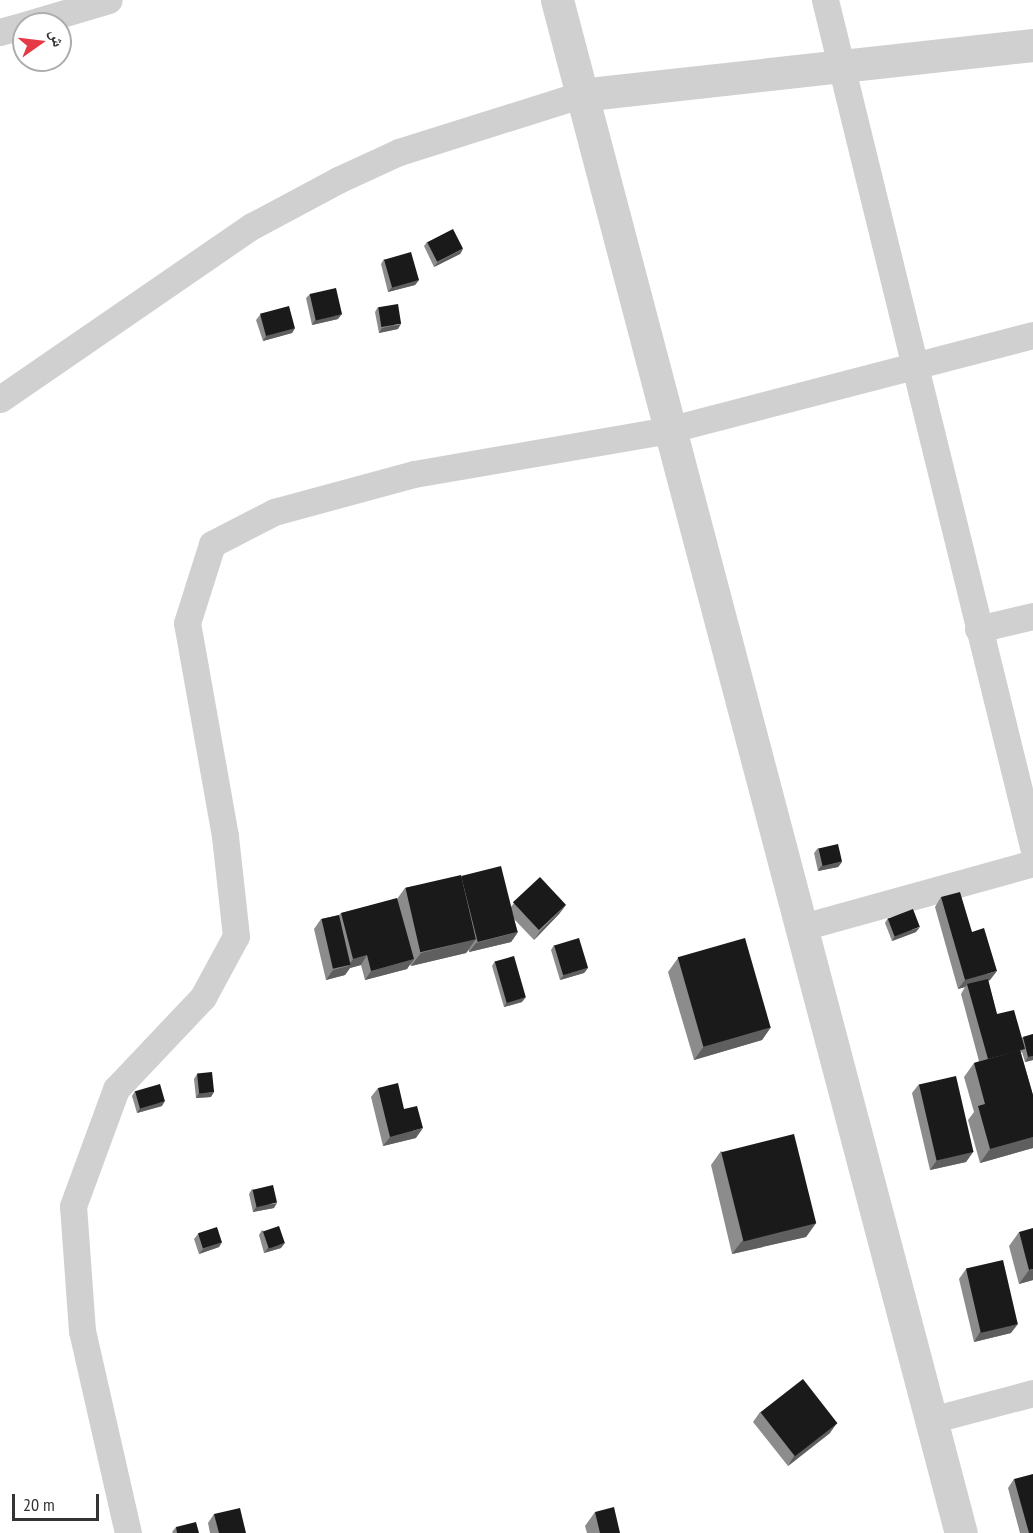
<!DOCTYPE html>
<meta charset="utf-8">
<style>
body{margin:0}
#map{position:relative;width:1033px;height:1533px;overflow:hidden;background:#fff;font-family:"PT Sans Narrow","Noto Naskh Arabic",sans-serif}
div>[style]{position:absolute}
.minor>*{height:27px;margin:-13.5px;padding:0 13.5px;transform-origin:13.5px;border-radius:13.5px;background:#d0d0d0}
.tertiary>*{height:33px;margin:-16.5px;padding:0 16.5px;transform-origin:16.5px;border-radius:16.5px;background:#d0d0d0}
.wall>*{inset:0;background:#8c8c8c}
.shaded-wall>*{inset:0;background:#5f5f5f}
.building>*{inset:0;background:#1a1a1a;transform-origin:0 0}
span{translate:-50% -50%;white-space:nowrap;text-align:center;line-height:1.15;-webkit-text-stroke:6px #fff;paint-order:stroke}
.north{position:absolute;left:12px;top:12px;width:60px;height:60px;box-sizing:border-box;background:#fff;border:2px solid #adadad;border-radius:50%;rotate:76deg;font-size:16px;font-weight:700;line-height:24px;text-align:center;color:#333}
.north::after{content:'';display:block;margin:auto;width:21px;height:27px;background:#e63946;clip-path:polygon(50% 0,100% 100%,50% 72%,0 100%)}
.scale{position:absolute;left:12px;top:1494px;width:87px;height:27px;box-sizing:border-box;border:3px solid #333;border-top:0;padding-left:8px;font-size:18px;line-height:21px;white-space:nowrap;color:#333;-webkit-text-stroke:4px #fff;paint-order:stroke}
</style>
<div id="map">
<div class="minor">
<i style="left:825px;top:0;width:872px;rotate:76.2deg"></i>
<i style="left:28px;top:24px;width:84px;rotate:-16.5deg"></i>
<i style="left:0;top:32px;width:25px;rotate:-16deg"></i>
<i style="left:0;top:399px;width:306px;rotate:-34.5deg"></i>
<i style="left:252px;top:226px;width:98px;rotate:-28.1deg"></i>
<i style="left:338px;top:180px;width:67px;rotate:-24.7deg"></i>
<i style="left:399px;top:152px;width:190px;rotate:-17.5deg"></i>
<i style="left:978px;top:629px;width:57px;rotate:-13.3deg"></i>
<i style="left:799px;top:928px;width:243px;rotate:-15.5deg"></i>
<i style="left:931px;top:1420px;width:106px;rotate:-14.8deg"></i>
<i style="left:128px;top:1533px;width:207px;rotate:-102.8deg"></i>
<i style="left:82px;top:1331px;width:125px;rotate:-94.1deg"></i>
<i style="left:73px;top:1206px;width:125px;rotate:-69.8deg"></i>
<i style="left:116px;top:1089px;width:127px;rotate:-46.6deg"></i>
<i style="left:203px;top:997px;width:69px;rotate:-61.6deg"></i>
<i style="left:236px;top:936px;width:101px;rotate:-96.3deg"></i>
<i style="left:225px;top:836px;width:216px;rotate:-100.1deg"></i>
<i style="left:187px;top:623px;width:83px;rotate:-72.4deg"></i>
<i style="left:212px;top:544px;width:70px;rotate:-27.3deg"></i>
<i style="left:274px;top:512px;width:145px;rotate:-15.2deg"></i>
<i style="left:414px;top:474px;width:258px;rotate:-9.8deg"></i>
<i style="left:668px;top:430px;width:377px;rotate:-14.6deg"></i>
</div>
<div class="tertiary">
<i style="left:557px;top:0;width:1585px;rotate:75.24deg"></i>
<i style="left:580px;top:95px;width:456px;rotate:-6.3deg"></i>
</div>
<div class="wall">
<i style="clip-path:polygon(427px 242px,463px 249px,460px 254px,434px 267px,424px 246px)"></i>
<i style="clip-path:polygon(384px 259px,419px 280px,415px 285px,388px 292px,381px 264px)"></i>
<i style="clip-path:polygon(310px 294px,338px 319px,312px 325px,306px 298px)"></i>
<i style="clip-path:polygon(378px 307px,398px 329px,379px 333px,375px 312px)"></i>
<i style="clip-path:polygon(260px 315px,295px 328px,292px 333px,263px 341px,256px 320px)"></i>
<i style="clip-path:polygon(818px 848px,842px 862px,838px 867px,818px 871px,814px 853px)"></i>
<i style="clip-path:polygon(461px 877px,511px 907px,514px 903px,566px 905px,559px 914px,534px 940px,514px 919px,518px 932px,511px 942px,469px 952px,469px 950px,466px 953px,411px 966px,410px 964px,407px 969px,365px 980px,361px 965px,350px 968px,345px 975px,326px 980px,314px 929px,321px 919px,339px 915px,341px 913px,397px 899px,405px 888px)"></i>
<i style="clip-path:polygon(941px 897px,972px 932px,990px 980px,988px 981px,997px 1014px,1022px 1038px,1023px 1037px,1033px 1034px,1033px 1060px,1025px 1062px,1022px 1052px,1021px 1053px,1033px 1095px,1033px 1148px,980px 1163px,968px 1120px,974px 1112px,964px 1077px,974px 1063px,979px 1061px,961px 994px,965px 987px,958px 989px,935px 907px)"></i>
<i style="clip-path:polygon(888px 918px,916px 932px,892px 941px,885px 923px)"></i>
<i style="clip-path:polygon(554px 945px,588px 968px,584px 973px,560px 980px,551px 950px)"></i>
<i style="clip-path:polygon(678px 958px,771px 1027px,762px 1040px,694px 1060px,668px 972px)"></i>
<i style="clip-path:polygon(495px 961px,522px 1002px,504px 1007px,492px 966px)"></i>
<i style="clip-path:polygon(197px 1074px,211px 1097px,196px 1098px,194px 1079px)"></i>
<i style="clip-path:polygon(919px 1084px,973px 1152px,966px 1162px,930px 1170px,912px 1093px)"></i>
<i style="clip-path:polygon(378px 1088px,404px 1109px,416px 1138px,383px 1146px,371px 1097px)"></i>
<i style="clip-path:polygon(135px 1091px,162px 1106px,137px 1113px,132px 1096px)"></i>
<i style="clip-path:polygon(721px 1151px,816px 1223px,806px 1237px,732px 1254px,711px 1165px)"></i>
<i style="clip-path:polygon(252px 1189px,274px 1208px,253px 1212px,249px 1194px)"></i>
<i style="clip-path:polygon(262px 1230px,281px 1248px,264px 1253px,259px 1235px)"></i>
<i style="clip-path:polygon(1019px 1232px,1033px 1280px,1019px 1284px,1009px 1246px)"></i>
<i style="clip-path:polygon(198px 1234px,222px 1242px,219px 1247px,199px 1254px,194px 1239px)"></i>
<i style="clip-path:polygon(966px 1269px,1011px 1333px,974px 1342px,959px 1279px)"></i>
<i style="clip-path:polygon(760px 1412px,830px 1433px,788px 1466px,753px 1422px)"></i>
<i style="clip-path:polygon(1014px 1479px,1033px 1533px,1020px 1533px,1008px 1488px)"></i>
<i style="clip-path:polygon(595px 1512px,620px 1533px,587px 1533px,585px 1526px)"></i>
<i style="clip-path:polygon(214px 1514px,246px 1533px,210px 1533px,208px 1523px)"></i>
<i style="clip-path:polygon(176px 1527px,199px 1533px,173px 1533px,172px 1532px)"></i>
</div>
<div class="shaded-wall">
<i style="clip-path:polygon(463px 249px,460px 254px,434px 267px,438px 262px)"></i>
<i style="clip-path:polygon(419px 280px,415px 285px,388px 292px,392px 287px)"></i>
<i style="clip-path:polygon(342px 314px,338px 319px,312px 325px,315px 320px)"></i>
<i style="clip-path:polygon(401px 324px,398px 329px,379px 333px,382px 328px)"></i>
<i style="clip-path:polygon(295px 328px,292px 333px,263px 341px,266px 336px)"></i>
<i style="clip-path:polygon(842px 862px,838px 867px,818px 871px,821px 866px)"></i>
<i style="clip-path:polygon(566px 905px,559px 914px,534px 940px,541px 930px)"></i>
<i style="clip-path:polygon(920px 927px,916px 932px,892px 941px,895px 936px)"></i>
<i style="clip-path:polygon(518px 932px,511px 942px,469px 952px,476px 943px)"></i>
<i style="clip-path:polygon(476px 939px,466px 953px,411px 966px,421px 953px)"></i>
<i style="clip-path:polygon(367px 955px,361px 965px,350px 968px,345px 975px,326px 980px,333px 970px,348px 966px,353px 959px)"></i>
<i style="clip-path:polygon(414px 959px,407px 969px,365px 980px,371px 971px)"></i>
<i style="clip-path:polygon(588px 968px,584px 973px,560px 980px,564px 975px)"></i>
<i style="clip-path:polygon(997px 971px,990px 980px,968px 986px,967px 984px,965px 987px,958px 989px,965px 980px)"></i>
<i style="clip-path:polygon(526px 997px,522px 1002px,504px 1007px,507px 1002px)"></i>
<i style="clip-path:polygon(771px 1027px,762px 1040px,694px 1060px,704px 1046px)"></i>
<i style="clip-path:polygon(1033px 1056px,1033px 1060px,1025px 1062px,1028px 1057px)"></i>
<i style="clip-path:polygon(214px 1092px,211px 1097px,196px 1098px,199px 1093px)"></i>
<i style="clip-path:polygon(165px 1101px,162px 1106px,137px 1113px,140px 1108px)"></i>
<i style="clip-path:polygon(423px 1128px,416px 1138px,383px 1146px,390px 1137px)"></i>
<i style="clip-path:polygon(1033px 1137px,1033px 1148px,980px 1163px,990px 1149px)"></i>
<i style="clip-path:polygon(973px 1152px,966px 1162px,930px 1170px,937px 1160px)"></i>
<i style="clip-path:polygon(277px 1203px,274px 1208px,253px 1212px,256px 1207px)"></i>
<i style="clip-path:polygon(816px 1223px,806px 1237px,732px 1254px,742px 1241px)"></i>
<i style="clip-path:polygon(222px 1242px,219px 1247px,199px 1254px,203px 1249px)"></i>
<i style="clip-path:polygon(285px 1243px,281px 1248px,264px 1253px,268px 1248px)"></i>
<i style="clip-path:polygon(1033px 1269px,1033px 1280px,1019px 1284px,1029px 1270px)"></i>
<i style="clip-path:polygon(1018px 1324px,1011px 1333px,974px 1342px,980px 1332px)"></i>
<i style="clip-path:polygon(837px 1423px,830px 1433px,788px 1466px,794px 1456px)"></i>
</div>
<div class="building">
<i style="left:453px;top:229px;width:22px;height:29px;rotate:63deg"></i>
<i style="left:411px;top:252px;width:29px;height:28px;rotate:74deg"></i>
<i style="left:336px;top:288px;width:27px;height:27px;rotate:77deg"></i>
<i style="left:398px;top:304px;width:20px;height:20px;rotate:81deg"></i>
<i style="left:289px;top:306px;width:23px;height:30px;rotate:75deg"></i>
<i style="left:838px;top:844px;width:18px;height:20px;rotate:77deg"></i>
<i style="left:501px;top:866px;width:68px;height:41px;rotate:76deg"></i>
<i style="left:461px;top:875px;width:66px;height:57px;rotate:77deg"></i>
<i style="left:540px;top:877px;width:38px;height:37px;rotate:47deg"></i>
<i style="clip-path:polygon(960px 892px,972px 932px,984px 928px,997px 971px,965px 980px,941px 897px)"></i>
<i style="clip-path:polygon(397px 898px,414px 959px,371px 971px,367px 955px,353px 959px,341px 913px)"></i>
<i style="left:913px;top:909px;width:19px;height:27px;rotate:69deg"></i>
<i style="left:339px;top:915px;width:51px;height:18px;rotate:77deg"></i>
<i style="left:579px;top:938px;width:31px;height:26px;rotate:73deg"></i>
<i style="left:745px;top:938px;width:93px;height:70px;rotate:74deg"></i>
<i style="left:514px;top:956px;width:43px;height:20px;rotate:74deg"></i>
<i style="clip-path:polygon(988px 979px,997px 1014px,1014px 1010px,1025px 1049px,988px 1059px,967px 984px)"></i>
<i style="clip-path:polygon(1033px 1034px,1033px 1056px,1028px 1057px,1023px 1037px)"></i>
<i style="clip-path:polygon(1020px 1050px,1033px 1095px,1033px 1137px,990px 1149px,978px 1106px,985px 1104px,974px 1063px)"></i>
<i style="left:212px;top:1072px;width:20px;height:15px;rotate:84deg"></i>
<i style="left:956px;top:1076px;width:78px;height:38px;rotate:77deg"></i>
<i style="clip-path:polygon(398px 1083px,404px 1109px,417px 1106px,423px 1128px,390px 1137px,378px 1088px)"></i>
<i style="left:160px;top:1084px;width:18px;height:26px;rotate:74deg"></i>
<i style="left:794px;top:1134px;width:92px;height:75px;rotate:76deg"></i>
<i style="left:273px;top:1185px;width:18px;height:21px;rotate:77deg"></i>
<i style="left:279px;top:1226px;width:18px;height:17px;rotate:71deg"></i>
<i style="left:217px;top:1227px;width:16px;height:20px;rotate:72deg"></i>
<i style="clip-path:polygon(1033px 1228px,1033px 1269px,1029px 1270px,1019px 1232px)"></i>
<i style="left:1003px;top:1260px;width:66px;height:38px;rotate:77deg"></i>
<i style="left:803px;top:1379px;width:56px;height:54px;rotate:52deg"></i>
<i style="clip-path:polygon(1033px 1474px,1033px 1533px,1029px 1533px,1014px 1479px)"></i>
<i style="clip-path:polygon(614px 1507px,620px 1533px,600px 1533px,595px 1512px)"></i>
<i style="clip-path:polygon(240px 1508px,246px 1533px,219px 1533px,214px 1514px)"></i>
<i style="clip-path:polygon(196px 1522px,199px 1533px,177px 1533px,176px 1527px)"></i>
</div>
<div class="north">ش</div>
<div class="scale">20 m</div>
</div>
